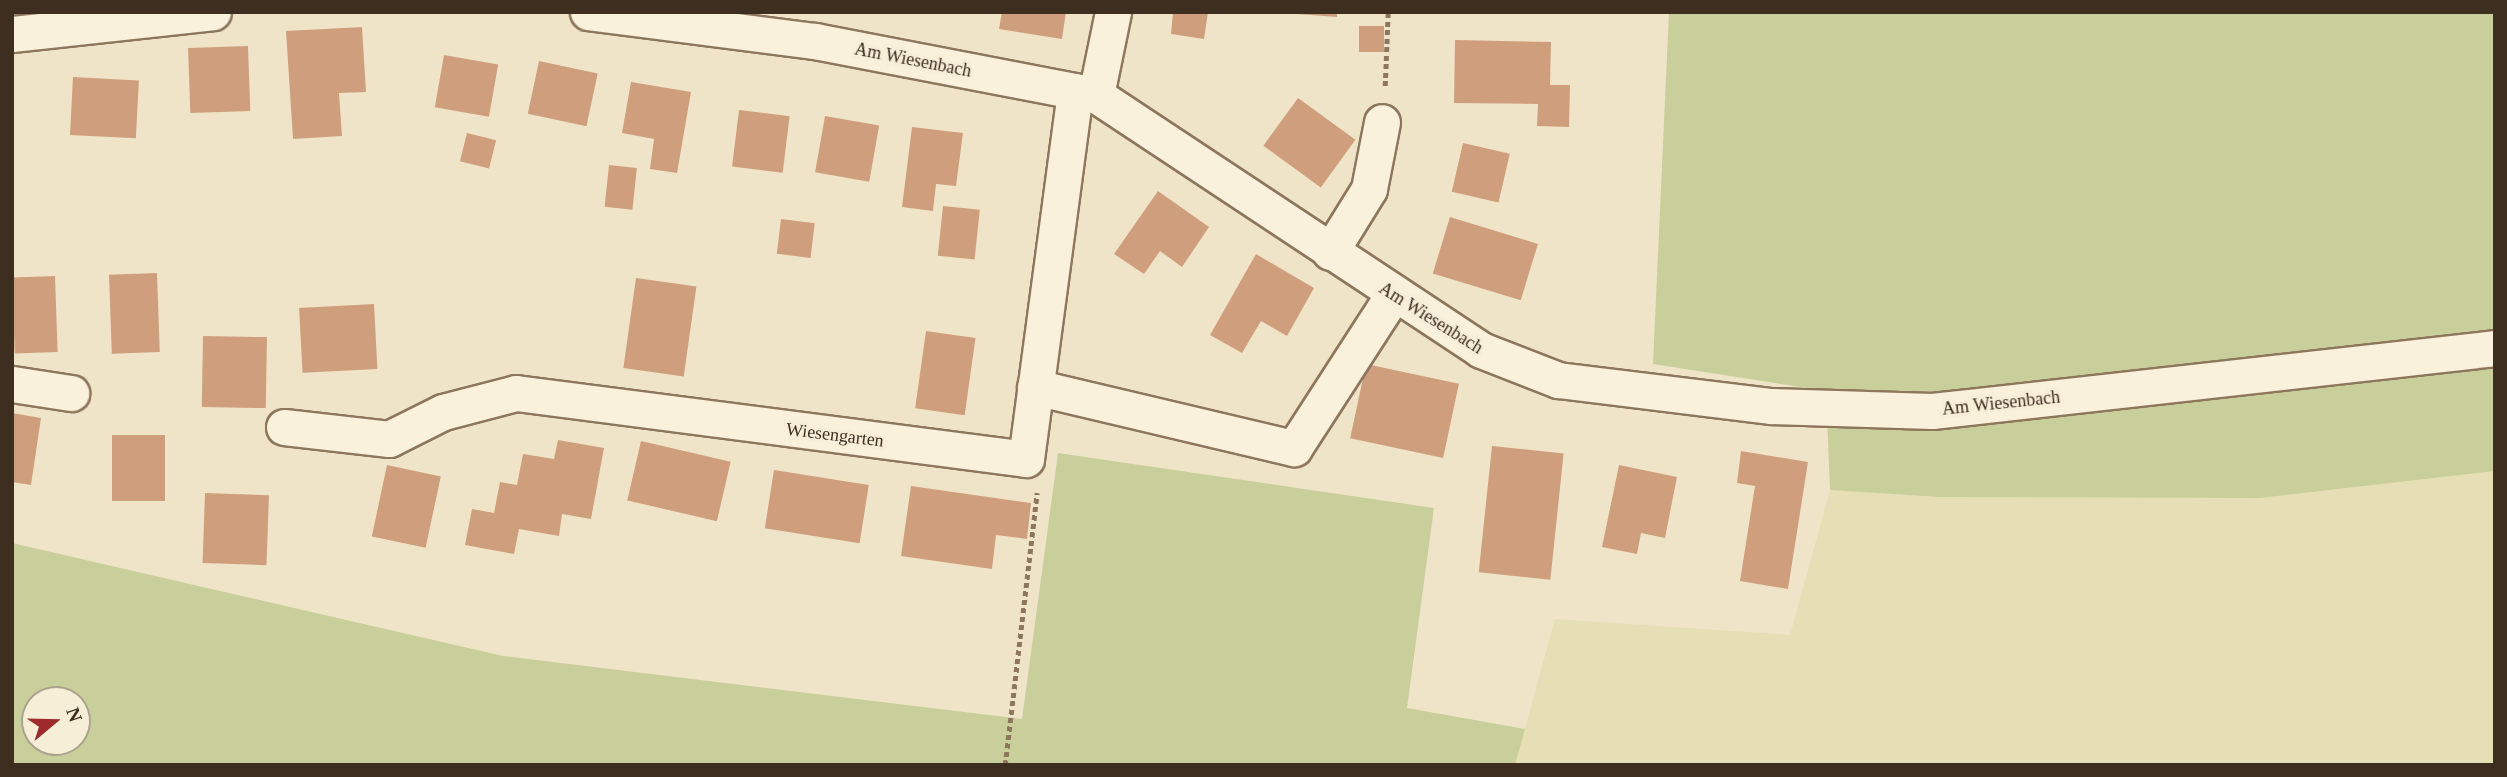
<!DOCTYPE html>
<style>
body{margin:0}
#map{position:relative;width:2507px;height:777px;overflow:hidden;background:#f0e4c8;font-family:Georgia,serif}
div>[style]{position:absolute}
.farmland>*{inset:0;background:#e6deb5}
.green>*{inset:0;background:#c9cf9b}
.building>*{inset:0;background:#cf9f7d;transform-origin:0 0}
.path>*{height:4.5px;margin-top:-2.25px;transform-origin:0;background:repeating-linear-gradient(90deg,#8d765c 0 5px,transparent 0 8.5px)}
.roads{filter:drop-shadow(2px 0 #8d765c) drop-shadow(-2px 0 #8d765c) drop-shadow(0 2px #8d765c) drop-shadow(0 -2px #8d765c)}
.minor>*{height:35px;margin:-17.5px;padding:0 17.5px;transform-origin:17.5px;border-radius:17.5px;background:#faf1dc}
span{translate:-50% -50%;white-space:nowrap;text-align:center;line-height:1.15;-webkit-text-stroke:7px #f7eed8;paint-order:stroke}
.street-label{font-size:18px;color:#3d2e20}
.frame{position:absolute;inset:0;border:14px solid #3d2e20;pointer-events:none}
.north{position:absolute;left:21px;top:686px;width:70px;height:70px;box-sizing:border-box;background:#f7eed8;border:2px solid #ada18e;border-radius:50%;rotate:71deg;font-size:19px;font-weight:700;line-height:28px;text-align:center;color:#3d2e20}
.north::after{content:'';display:block;margin:auto;width:24px;height:32px;background:#9e2a2b;clip-path:polygon(50% 0,100% 100%,50% 72%,0 100%)}
</style>
<div id="map">
<div class="farmland">
<i style="clip-path:polygon(2495px 471px,2495px 765px,1515px 765px,1555px 619px,1790px 635px,1830px 490px,1939px 497px,2260px 498px)"></i>
</div>
<div class="green">
<i style="clip-path:polygon(1669px 12px,2495px 12px,2495px 471px,2260px 498px,1939px 497px,1830px 490px,1826px 391px,1653px 364px)"></i>
<i style="clip-path:polygon(evenodd,1058px 453px,1434px 508px,1407px 708px,1525px 729px,1515px 765px,12px 765px,12px 543px,503px 656px,1022px 719px,1058px 453px,35px 700px,77px 700px,77px 742px,35px 742px,35px 700px)"></i>
</div>
<div class="building">
<i style="clip-path:polygon(1002px 12px,1066px 12px,1062px 39px,999px 29px)"></i>
<i style="clip-path:polygon(1173px 12px,1208px 12px,1204px 39px,1171px 34px)"></i>
<i style="clip-path:polygon(1269px 12px,1337px 12px,1337px 17px)"></i>
<i style="left:1359px;top:26px;width:25px;height:26px"></i>
<i style="clip-path:polygon(362px 27px,366px 92px,339px 93px,342px 136px,293px 139px,286px 31px)"></i>
<i style="clip-path:polygon(1455px 40px,1551px 42px,1550px 85px,1570px 85px,1569px 127px,1537px 126px,1538px 104px,1454px 103px)"></i>
<i style="left:248px;top:46px;width:65px;height:60px;rotate:88deg"></i>
<i style="left:444px;top:55px;width:55px;height:53px;rotate:10deg"></i>
<i style="left:539px;top:61px;width:60px;height:54px;rotate:12deg"></i>
<i style="left:73px;top:77px;width:66px;height:58px;rotate:3deg"></i>
<i style="clip-path:polygon(631px 82px,691px 92px,677px 173px,650px 169px,654px 139px,622px 133px)"></i>
<i style="left:1298px;top:98px;width:71px;height:59px;rotate:36deg"></i>
<i style="left:739px;top:110px;width:51px;height:57px;rotate:7deg"></i>
<i style="left:825px;top:116px;width:55px;height:57px;rotate:10deg"></i>
<i style="clip-path:polygon(912px 127px,963px 133px,956px 186px,936px 184px,933px 211px,902px 207px)"></i>
<i style="left:467px;top:133px;width:30px;height:29px;rotate:14deg"></i>
<i style="left:1463px;top:143px;width:48px;height:50px;rotate:13deg"></i>
<i style="left:609px;top:165px;width:28px;height:42px;rotate:6deg"></i>
<i style="clip-path:polygon(1158px 191px,1209px 227px,1182px 267px,1160px 251px,1144px 274px,1114px 254px)"></i>
<i style="left:943px;top:206px;width:37px;height:50px;rotate:6deg"></i>
<i style="left:1450px;top:217px;width:92px;height:59px;rotate:17deg"></i>
<i style="left:781px;top:219px;width:34px;height:35px;rotate:7deg"></i>
<i style="clip-path:polygon(1256px 254px,1314px 288px,1287px 336px,1261px 321px,1242px 353px,1210px 335px)"></i>
<i style="left:157px;top:273px;width:79px;height:48px;rotate:88deg"></i>
<i style="left:55px;top:276px;width:76px;height:43px;rotate:88deg"></i>
<i style="left:636px;top:278px;width:61px;height:91px;rotate:8deg"></i>
<i style="left:374px;top:304px;width:65px;height:75px;rotate:87deg"></i>
<i style="left:926px;top:331px;width:50px;height:78px;rotate:8deg"></i>
<i style="left:203px;top:336px;width:64px;height:71px;rotate:1deg"></i>
<i style="left:1366px;top:364px;width:95px;height:76px;rotate:12deg"></i>
<i style="clip-path:polygon(12px 413px,41px 418px,31px 485px,12px 482px)"></i>
<i style="left:112px;top:435px;width:53px;height:66px"></i>
<i style="clip-path:polygon(558px 440px,604px 448px,591px 519px,562px 514px,559px 536px,519px 529px,514px 554px,465px 545px,472px 509px,494px 513px,500px 482px,517px 485px,523px 454px,554px 459px)"></i>
<i style="left:641px;top:441px;width:92px;height:61px;rotate:13deg"></i>
<i style="left:1492px;top:446px;width:72px;height:127px;rotate:6deg"></i>
<i style="clip-path:polygon(1741px 451px,1808px 462px,1788px 589px,1740px 581px,1755px 486px,1737px 483px)"></i>
<i style="left:387px;top:465px;width:55px;height:73px;rotate:12deg"></i>
<i style="clip-path:polygon(1619px 465px,1677px 477px,1665px 538px,1641px 533px,1637px 554px,1602px 547px)"></i>
<i style="left:774px;top:470px;width:96px;height:59px;rotate:9deg"></i>
<i style="clip-path:polygon(911px 486px,1031px 503px,1027px 539px,996px 535px,992px 569px,901px 556px)"></i>
<i style="left:205px;top:493px;width:64px;height:70px;rotate:2deg"></i>
</div>
<div class="path">
<i style="left:1385px;top:86px;width:74px;rotate:-87.7deg"></i>
<i style="left:1005px;top:765px;width:274px;rotate:-83.3deg"></i>
</div>
<div class="roads">
<div class="minor">
<i style="left:588px;top:12px;width:229px;rotate:7.3deg"></i>
<i style="left:815px;top:41px;width:286px;rotate:10.9deg"></i>
<i style="left:1096px;top:95px;width:462px;rotate:33.5deg"></i>
<i style="left:1481px;top:350px;width:83px;rotate:21.3deg"></i>
<i style="left:1558px;top:380px;width:215px;rotate:7deg"></i>
<i style="left:1771px;top:406px;width:161px;rotate:1.8deg"></i>
<i style="left:1932px;top:411px;width:567px;rotate:-6.38deg"></i>
<i style="left:12px;top:34px;width:202px;rotate:-6.2deg"></i>
<i style="left:1096px;top:95px;width:85px;rotate:-78.4deg"></i>
<i style="left:1330px;top:252px;width:74px;rotate:-58.2deg"></i>
<i style="left:1369px;top:189px;width:68px;rotate:-79deg"></i>
<i style="left:12px;top:384px;width:60px;rotate:8.7deg"></i>
<i style="left:1035px;top:387px;width:266px;rotate:13.3deg"></i>
<i style="left:1294px;top:448px;width:182px;rotate:-57.1deg"></i>
<i style="left:284px;top:427px;width:106px;rotate:6.5deg"></i>
<i style="left:389px;top:439px;width:60px;rotate:-26.6deg"></i>
<i style="left:443px;top:412px;width:75px;rotate:-14.6deg"></i>
<i style="left:516px;top:393px;width:514px;rotate:7.37deg"></i>
<i style="left:1026px;top:459px;width:371px;rotate:-82.4deg"></i>
</div>
</div>
<div class="street-label">
<span style="left:913px;top:60px;rotate:11deg">Am Wiesenbach</span>
<span style="left:1431px;top:318px;rotate:32deg">Am Wiesenbach</span>
<span style="left:2001px;top:403px;rotate:-6deg">Am Wiesenbach</span>
<span style="left:835px;top:435px;rotate:7deg">Wiesengarten</span>
</div>
<div class="frame"></div>
<div class="north">N</div>
</div>
